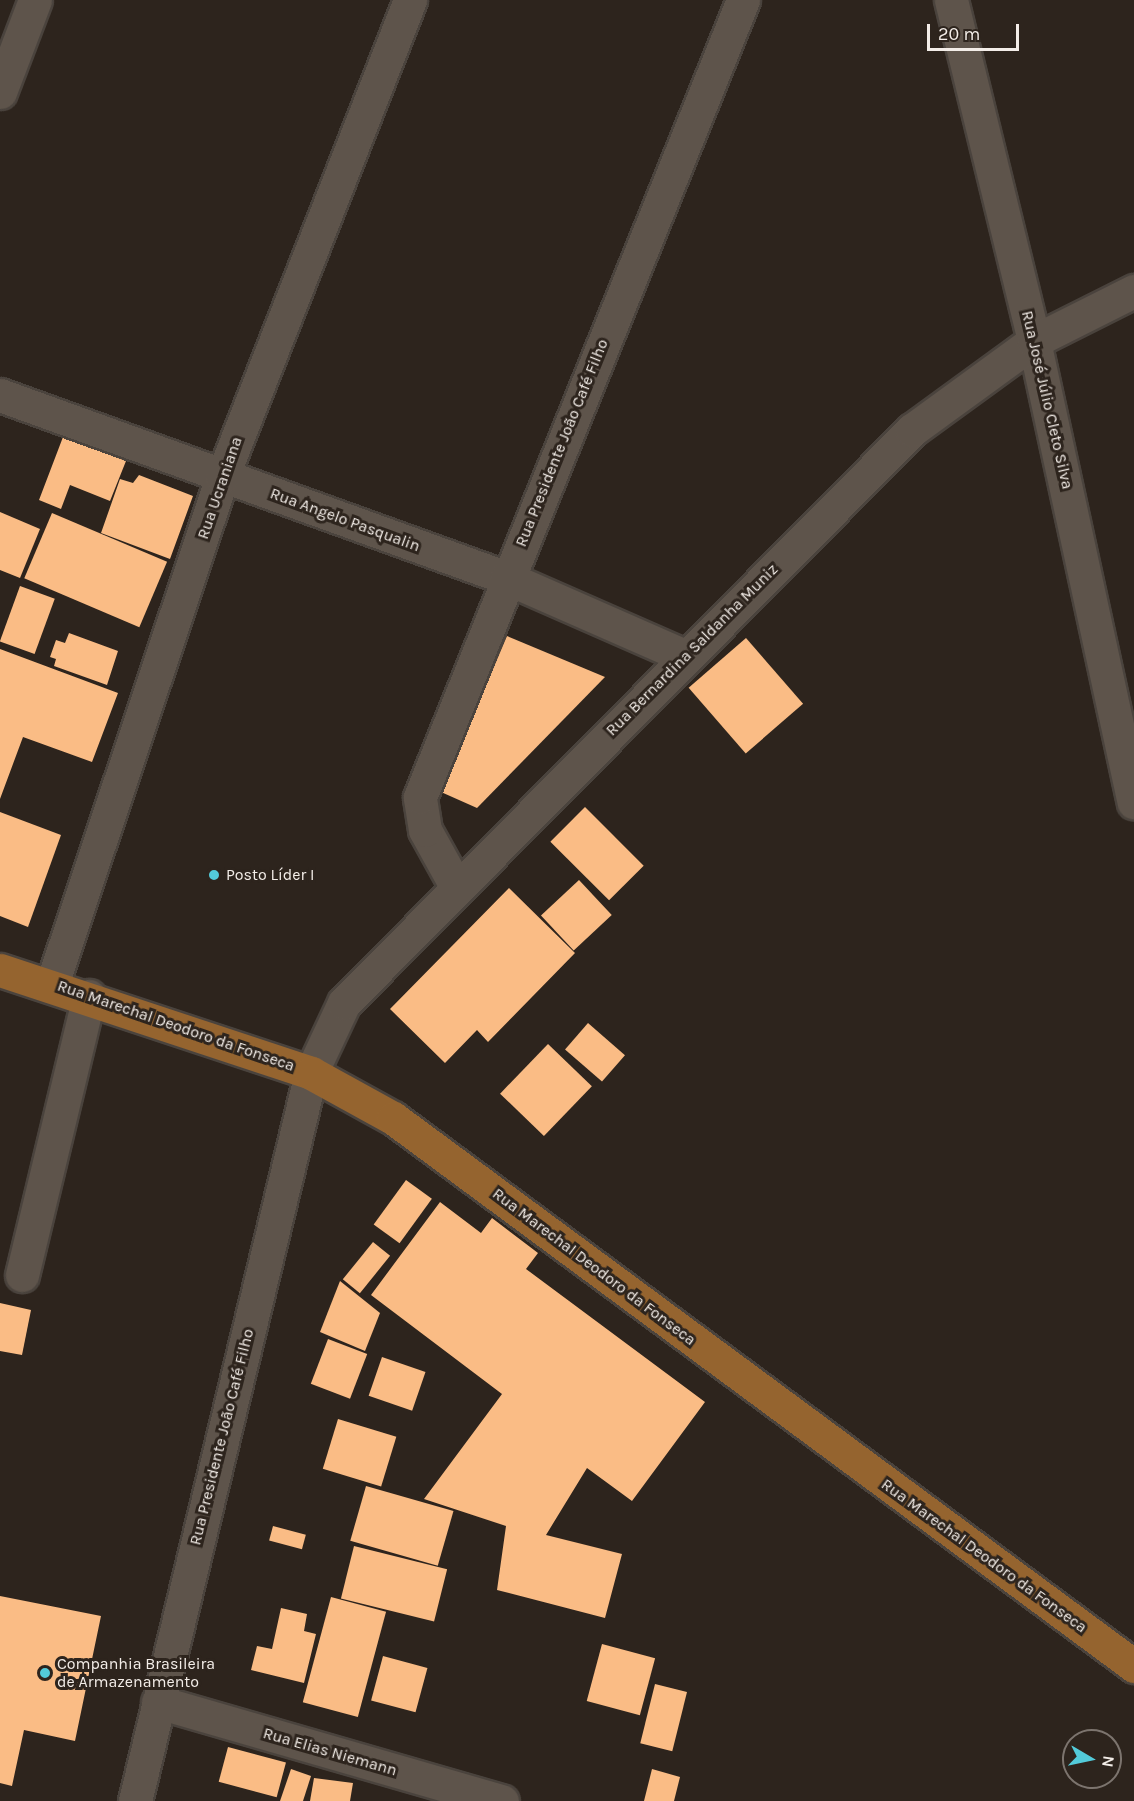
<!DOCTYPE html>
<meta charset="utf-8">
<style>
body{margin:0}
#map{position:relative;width:1134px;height:1801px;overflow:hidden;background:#2d241d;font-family:Karla,sans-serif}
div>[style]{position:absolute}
.building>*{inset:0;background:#fabc85;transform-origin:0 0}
.roads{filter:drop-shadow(2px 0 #4a433d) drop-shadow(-2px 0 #4a433d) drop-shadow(0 2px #4a433d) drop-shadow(0 -2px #4a433d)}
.minor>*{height:33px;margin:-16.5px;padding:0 16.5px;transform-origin:16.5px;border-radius:16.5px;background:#5e544b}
.major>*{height:33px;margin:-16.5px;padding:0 16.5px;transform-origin:16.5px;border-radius:16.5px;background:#95642f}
.dots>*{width:16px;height:16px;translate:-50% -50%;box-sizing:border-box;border:3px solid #2d241d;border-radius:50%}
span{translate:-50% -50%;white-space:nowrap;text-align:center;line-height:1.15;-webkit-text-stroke:6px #2d241d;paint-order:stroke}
.street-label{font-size:16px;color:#f3ede8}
.poi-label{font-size:16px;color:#f3ede8}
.left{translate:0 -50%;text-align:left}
.north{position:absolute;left:1062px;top:1729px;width:60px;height:60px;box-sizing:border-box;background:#2d241d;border:2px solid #7c746e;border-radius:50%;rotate:99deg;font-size:16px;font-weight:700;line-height:24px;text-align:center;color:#f3ede8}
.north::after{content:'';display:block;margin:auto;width:21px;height:27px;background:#53cbda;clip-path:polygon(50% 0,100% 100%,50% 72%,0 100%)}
.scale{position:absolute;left:927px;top:24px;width:92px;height:27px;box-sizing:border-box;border:3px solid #f3ede8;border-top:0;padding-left:8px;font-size:18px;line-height:21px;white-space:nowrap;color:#f3ede8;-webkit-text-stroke:4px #2d241d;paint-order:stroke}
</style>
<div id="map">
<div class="building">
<i style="clip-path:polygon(63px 437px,126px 461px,110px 501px,70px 485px,61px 509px,39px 500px)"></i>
<i style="clip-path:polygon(139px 475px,193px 496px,170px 559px,101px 533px,120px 479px,133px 483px)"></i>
<i style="clip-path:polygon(0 512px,40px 529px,20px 578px,0 570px)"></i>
<i style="left:52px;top:513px;width:125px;height:71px;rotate:23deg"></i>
<i style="left:20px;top:586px;width:37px;height:59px;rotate:20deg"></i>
<i style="clip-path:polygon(69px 633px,118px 651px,107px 685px,54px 666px,56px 659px,50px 657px,56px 640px,65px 643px)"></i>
<i style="clip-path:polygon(507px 636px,605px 677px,477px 808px,441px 792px)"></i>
<i style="left:746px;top:638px;width:87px;height:76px;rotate:49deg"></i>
<i style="clip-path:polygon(0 649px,118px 693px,92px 762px,23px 737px,0 799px)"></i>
<i style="left:585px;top:807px;width:83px;height:49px;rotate:45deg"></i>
<i style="clip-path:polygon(0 812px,61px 835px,28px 927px,0 916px)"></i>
<i style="left:579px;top:880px;width:48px;height:52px;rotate:47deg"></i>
<i style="clip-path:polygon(509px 888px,575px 953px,488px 1042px,477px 1030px,445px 1063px,390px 1009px)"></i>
<i style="left:588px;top:1023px;width:49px;height:35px;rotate:41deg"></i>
<i style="left:548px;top:1044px;width:61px;height:69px;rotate:44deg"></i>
<i style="left:406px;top:1180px;width:32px;height:55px;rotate:36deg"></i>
<i style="clip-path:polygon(440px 1202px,481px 1233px,492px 1218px,538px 1253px,526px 1269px,705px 1402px,632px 1501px,587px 1468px,546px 1535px,622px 1554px,605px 1618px,497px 1590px,506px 1526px,424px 1499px,502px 1394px,371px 1295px)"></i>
<i style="left:373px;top:1242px;width:22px;height:48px;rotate:39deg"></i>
<i style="clip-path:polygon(340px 1281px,380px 1313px,365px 1351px,320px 1332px)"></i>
<i style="clip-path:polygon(0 1303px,31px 1310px,22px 1355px,0 1351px)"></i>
<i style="left:328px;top:1339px;width:42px;height:48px;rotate:21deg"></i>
<i style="left:382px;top:1357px;width:46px;height:41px;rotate:19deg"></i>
<i style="left:338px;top:1419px;width:61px;height:52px;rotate:17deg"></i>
<i style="left:366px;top:1486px;width:91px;height:57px;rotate:16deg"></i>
<i style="left:273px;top:1526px;width:34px;height:15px;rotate:15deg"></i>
<i style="left:354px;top:1546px;width:96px;height:54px;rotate:14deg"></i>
<i style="clip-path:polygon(0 1596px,101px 1616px,75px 1741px,24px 1730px,12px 1786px,0 1783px)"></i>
<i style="left:331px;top:1597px;width:57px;height:109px;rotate:15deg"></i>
<i style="clip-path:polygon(281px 1608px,307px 1614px,304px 1631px,316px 1634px,304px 1683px,251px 1670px,257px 1646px,272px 1649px)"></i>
<i style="left:602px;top:1644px;width:55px;height:59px;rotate:15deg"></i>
<i style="left:383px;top:1656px;width:46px;height:46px;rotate:15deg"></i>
<i style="left:655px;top:1684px;width:33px;height:61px;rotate:14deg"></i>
<i style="left:228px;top:1747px;width:60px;height:36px;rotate:15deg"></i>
<i style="clip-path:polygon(291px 1769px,311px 1776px,303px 1801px,280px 1801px)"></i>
<i style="clip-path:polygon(652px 1769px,680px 1777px,674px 1801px,644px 1801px)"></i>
<i style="clip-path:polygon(314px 1778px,353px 1783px,350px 1801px,310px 1801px)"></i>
</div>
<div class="roads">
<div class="minor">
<i style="left:951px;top:0;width:351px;rotate:76.3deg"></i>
<i style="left:1034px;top:341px;width:472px;rotate:77.8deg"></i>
<i style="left:0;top:92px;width:98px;rotate:-69.2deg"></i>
<i style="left:0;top:395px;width:539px;rotate:19.85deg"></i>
<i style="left:507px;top:578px;width:194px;rotate:23.7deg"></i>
<i style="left:456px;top:886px;width:64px;rotate:-119deg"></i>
<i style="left:425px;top:830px;width:33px;rotate:-99deg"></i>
<i style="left:420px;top:797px;width:860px;rotate:-67.94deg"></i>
<i style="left:52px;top:984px;width:535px;rotate:-71.46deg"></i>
<i style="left:222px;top:477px;width:513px;rotate:-68.49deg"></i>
<i style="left:22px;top:1275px;width:287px;rotate:-76.5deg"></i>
<i style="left:158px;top:1702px;width:358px;rotate:16.1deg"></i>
<i style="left:135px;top:1801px;width:749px;rotate:-76.41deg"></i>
<i style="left:311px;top:1073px;width:77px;rotate:-64.8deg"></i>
<i style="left:344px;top:1003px;width:807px;rotate:-45.25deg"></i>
<i style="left:912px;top:430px;width:151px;rotate:-36.1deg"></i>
<i style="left:1034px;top:341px;width:112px;rotate:-26.6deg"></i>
</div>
<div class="major">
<i style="left:0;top:970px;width:328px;rotate:18.3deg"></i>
<i style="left:311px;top:1073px;width:94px;rotate:28.8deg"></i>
<i style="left:393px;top:1118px;width:922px;rotate:36.48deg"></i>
</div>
</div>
<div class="dots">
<i style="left:214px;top:875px;background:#53cbda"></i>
<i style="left:45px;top:1673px;background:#53cbda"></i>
</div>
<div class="street-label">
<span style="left:1047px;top:400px;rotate:77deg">Rua José Júlio Cleto Silva</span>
<span style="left:562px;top:443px;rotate:-68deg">Rua Presidente João Café Filho</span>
<span style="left:220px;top:488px;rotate:-71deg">Rua Ucraniana</span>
<span style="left:345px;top:520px;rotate:20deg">Rua Angelo Pasqualin</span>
<span style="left:692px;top:650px;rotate:-45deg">Rua Bernardina Saldanha Muniz</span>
<span style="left:176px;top:1026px;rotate:19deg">Rua Marechal Deodoro da Fonseca</span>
<span style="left:594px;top:1267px;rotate:37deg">Rua Marechal Deodoro da Fonseca</span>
<span style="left:222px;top:1437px;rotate:-76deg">Rua Presidente João Café Filho</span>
<span style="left:984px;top:1556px;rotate:36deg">Rua Marechal Deodoro da Fonseca</span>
<span style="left:330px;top:1752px;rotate:16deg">Rua Elias Niemann</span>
</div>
<div class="poi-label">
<span class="left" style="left:226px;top:875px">Posto Líder I</span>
<span class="left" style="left:57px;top:1673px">Companhia Brasileira<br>de Armazenamento</span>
</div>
<div class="north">N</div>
<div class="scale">20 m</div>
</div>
